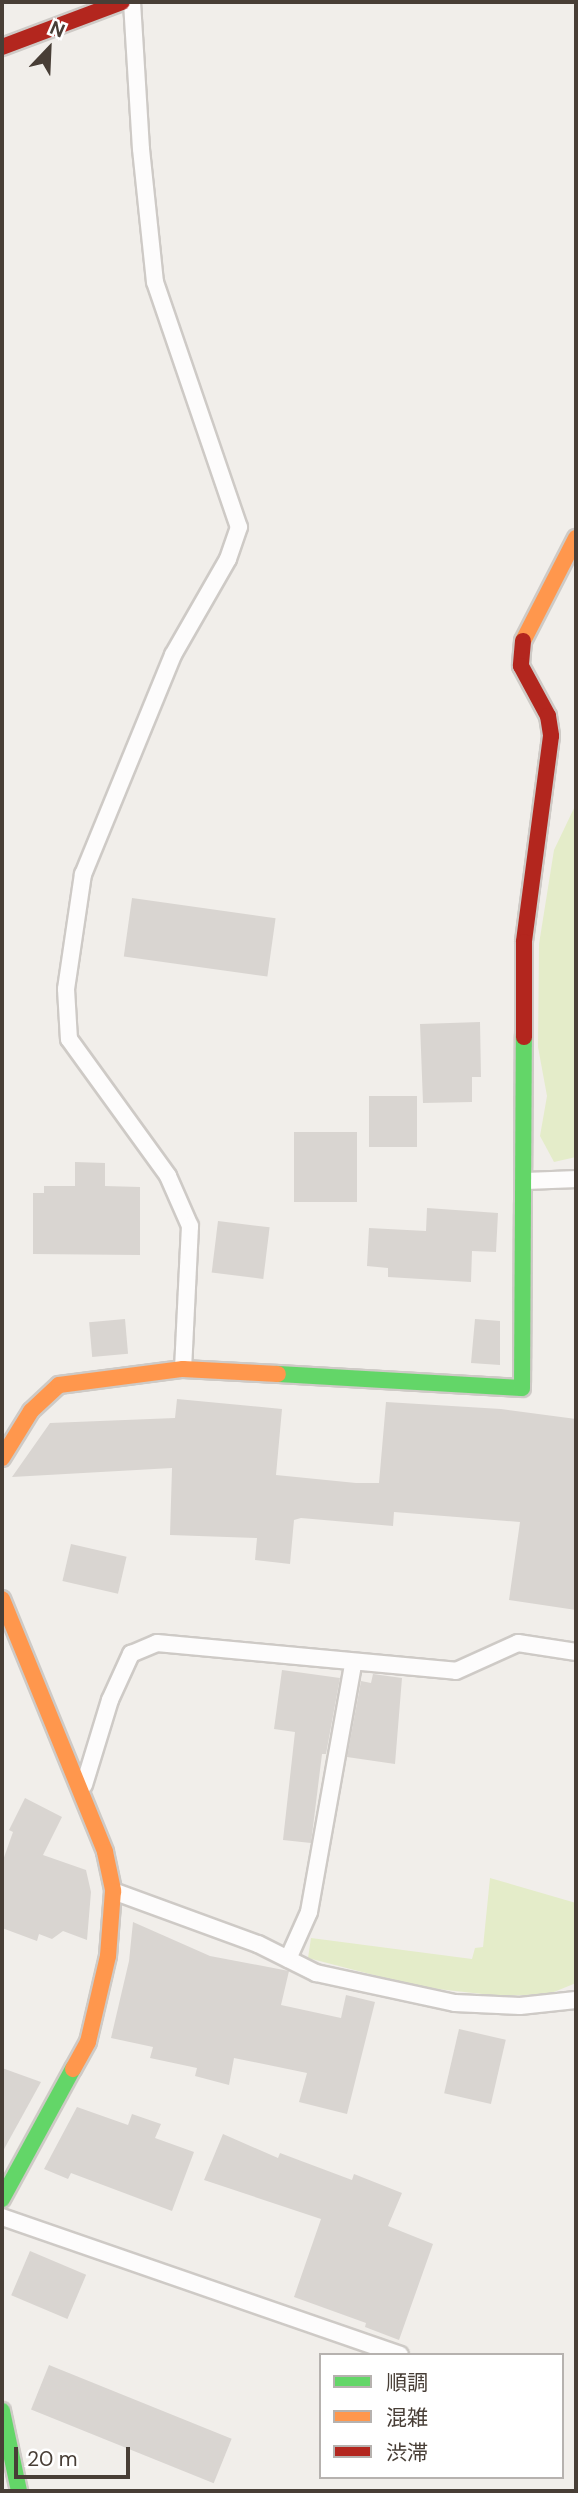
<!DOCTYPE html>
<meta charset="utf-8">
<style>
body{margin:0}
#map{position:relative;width:578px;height:2493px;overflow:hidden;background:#f1eeea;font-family:"DM Sans","Noto Sans JP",sans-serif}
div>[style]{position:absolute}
.green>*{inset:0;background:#e4ecc9}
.building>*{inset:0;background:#d9d5d1;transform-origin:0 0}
.roads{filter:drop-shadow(2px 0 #cecac6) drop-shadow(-2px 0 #cecac6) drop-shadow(0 2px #cecac6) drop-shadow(0 -2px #cecac6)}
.lane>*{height:16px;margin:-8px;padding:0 8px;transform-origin:8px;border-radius:8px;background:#fdfcfc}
.fast>*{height:16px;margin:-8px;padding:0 8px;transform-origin:8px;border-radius:8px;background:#63d668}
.slow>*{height:16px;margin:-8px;padding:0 8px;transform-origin:8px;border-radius:8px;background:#ff974d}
.jam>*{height:16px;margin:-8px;padding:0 8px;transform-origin:8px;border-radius:8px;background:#b3261e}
span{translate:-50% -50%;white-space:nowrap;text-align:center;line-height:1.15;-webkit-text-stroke:5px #fff;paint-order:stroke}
.frame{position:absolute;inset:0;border:4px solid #483e36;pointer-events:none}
.legend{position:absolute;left:319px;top:2353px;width:245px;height:126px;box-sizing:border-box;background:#fff;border:2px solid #b6b2af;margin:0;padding:9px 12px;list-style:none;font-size:21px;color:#483e36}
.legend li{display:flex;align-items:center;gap:14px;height:35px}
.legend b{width:35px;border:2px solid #b6b2af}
.north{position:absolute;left:14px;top:14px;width:70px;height:70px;-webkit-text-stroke:5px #fff;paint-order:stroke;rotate:23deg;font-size:19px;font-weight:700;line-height:28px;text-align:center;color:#483e36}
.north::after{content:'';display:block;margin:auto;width:24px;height:32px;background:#483e36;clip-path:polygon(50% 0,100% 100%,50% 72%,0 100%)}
.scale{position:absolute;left:14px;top:2447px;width:116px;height:32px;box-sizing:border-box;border:4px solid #483e36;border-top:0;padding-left:9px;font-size:21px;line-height:24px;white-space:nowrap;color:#483e36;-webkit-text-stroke:5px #fff;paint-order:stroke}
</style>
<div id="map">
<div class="green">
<i style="clip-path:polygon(576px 804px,576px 1157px,554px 1162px,540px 1136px,547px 1096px,538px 1047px,539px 944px,554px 850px)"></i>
<i style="clip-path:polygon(490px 1878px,576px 1903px,576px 1983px,549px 1994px,500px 1996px,420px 1987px,308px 1958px,311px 1938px,472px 1959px,475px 1948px,483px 1947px)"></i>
</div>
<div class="building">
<i style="left:132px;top:898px;width:145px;height:59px;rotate:8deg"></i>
<i style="clip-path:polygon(480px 1022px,481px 1077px,472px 1077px,472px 1102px,423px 1103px,420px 1024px)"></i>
<i style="left:369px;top:1096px;width:48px;height:51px"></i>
<i style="left:294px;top:1132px;width:63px;height:70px"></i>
<i style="clip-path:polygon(75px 1162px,105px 1163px,105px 1186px,140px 1187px,140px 1255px,33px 1254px,33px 1193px,44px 1193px,44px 1186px,75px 1186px)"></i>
<i style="clip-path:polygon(427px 1208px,498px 1213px,496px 1252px,472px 1251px,471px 1282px,388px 1277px,388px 1268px,367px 1266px,369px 1228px,426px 1231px)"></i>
<i style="left:218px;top:1221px;width:52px;height:52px;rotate:7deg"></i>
<i style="left:125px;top:1319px;width:35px;height:36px;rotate:85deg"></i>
<i style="clip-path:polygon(475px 1319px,500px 1321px,500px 1365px,471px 1363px)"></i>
<i style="clip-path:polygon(177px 1399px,282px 1409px,276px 1475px,356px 1483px,379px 1483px,386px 1402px,501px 1409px,576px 1419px,576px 1610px,509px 1600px,520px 1522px,394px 1512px,393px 1526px,301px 1518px,294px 1520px,290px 1564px,255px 1560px,257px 1538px,170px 1535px,172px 1468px,12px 1477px,50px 1423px,175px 1418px)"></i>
<i style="left:71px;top:1544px;width:57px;height:38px;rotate:13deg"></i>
<i style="clip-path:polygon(282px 1670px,340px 1678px,326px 1754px,322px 1754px,311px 1843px,283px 1840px,295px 1732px,274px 1729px)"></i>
<i style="clip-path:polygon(373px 1674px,402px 1678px,395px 1764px,347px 1757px,361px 1681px,371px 1683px)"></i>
<i style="clip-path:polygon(25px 1798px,62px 1817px,43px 1855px,86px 1870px,91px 1892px,87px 1940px,63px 1931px,52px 1939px,39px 1934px,37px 1941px,2px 1928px,2px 1863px,13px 1832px,9px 1830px)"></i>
<i style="clip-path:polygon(133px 1922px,210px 1956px,289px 1971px,281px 2005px,341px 2018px,346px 1995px,375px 2002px,347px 2114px,299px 2102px,307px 2073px,234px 2058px,229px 2085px,195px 2076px,197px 2068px,150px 2058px,153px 2047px,111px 2038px,129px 1961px)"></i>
<i style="left:459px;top:2029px;width:48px;height:66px;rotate:13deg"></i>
<i style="clip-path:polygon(2px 2068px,41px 2082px,3px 2151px,2px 2151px)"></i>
<i style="clip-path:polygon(77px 2107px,128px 2125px,132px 2114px,161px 2124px,155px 2138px,194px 2152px,172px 2211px,71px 2173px,68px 2179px,44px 2169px)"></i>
<i style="clip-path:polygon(223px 2134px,278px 2158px,280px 2153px,352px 2180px,354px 2174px,402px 2193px,388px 2226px,433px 2244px,399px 2340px,365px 2327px,366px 2323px,294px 2297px,321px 2219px,204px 2180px)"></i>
<i style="left:30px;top:2251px;width:61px;height:48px;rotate:23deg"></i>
<i style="left:49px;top:2365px;width:197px;height:48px;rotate:22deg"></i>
</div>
<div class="roads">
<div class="lane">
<i style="left:132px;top:2px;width:147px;rotate:86.5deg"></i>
<i style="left:141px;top:149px;width:134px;rotate:84deg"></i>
<i style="left:155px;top:282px;width:259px;rotate:71.1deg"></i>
<i style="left:239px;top:527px;width:34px;rotate:109deg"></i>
<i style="left:228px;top:559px;width:111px;rotate:119.8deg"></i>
<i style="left:173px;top:655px;width:237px;rotate:112.3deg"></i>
<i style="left:83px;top:874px;width:116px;rotate:98.4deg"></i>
<i style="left:66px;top:989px;width:50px;rotate:86.6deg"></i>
<i style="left:69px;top:1039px;width:169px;rotate:54.1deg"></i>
<i style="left:168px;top:1176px;width:55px;rotate:66.3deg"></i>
<i style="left:190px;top:1226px;width:143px;rotate:92.8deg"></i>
<i style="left:527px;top:1181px;width:49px;rotate:-2.3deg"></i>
<i style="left:84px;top:1785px;width:89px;rotate:-73deg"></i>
<i style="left:110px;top:1700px;width:51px;rotate:-65.5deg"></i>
<i style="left:131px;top:1654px;width:28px;rotate:-23deg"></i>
<i style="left:157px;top:1643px;width:300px;rotate:5.3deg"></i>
<i style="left:456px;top:1671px;width:68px;rotate:-24.3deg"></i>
<i style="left:518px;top:1643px;width:59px;rotate:8.8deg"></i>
<i style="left:113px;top:1891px;width:154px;rotate:20.1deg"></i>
<i style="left:258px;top:1944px;width:65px;rotate:26.6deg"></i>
<i style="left:316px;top:1973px;width:142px;rotate:12.2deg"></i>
<i style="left:455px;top:2003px;width:65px;rotate:2.6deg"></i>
<i style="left:520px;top:2006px;width:56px;rotate:-6.1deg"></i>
<i style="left:288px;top:1959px;width:51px;rotate:-65.9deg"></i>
<i style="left:309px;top:1912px;width:252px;rotate:-79.9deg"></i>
<i style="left:2px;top:2217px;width:421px;rotate:19.1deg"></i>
</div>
<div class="fast">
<i style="left:278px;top:1374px;width:244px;rotate:3.3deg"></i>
<i style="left:522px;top:1388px;width:351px;rotate:-89.7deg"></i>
<i style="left:2px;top:2199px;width:148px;rotate:-61.4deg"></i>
<i style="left:2px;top:2411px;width:82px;rotate:78deg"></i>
</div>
<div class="slow">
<i style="left:523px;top:641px;width:116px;rotate:-62.8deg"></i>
<i style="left:2px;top:1458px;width:55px;rotate:-58.3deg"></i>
<i style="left:31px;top:1411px;width:38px;rotate:-43deg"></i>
<i style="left:59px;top:1385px;width:125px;rotate:-7.4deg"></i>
<i style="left:183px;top:1369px;width:95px;rotate:3deg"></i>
<i style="left:2px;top:1599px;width:273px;rotate:67.8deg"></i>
<i style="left:105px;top:1852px;width:40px;rotate:78deg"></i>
<i style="left:113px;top:1891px;width:65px;rotate:94.4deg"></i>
<i style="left:108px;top:1956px;width:88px;rotate:103.1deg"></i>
<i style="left:88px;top:2042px;width:31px;rotate:119deg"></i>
</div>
<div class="jam">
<i style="left:2px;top:47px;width:128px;rotate:-20.6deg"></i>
<i style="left:523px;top:641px;width:25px;rotate:95deg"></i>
<i style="left:521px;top:666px;width:57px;rotate:61.6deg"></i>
<i style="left:548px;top:716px;width:20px;rotate:81deg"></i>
<i style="left:551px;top:736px;width:208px;rotate:97.5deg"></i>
<i style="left:524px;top:942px;width:95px;rotate:90deg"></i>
</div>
</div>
<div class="frame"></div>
<ul class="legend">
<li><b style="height:9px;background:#63d668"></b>順調</li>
<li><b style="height:9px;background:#ff974d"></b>混雑</li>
<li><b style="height:9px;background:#b3261e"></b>渋滞</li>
</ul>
<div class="north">N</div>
<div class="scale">20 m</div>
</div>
